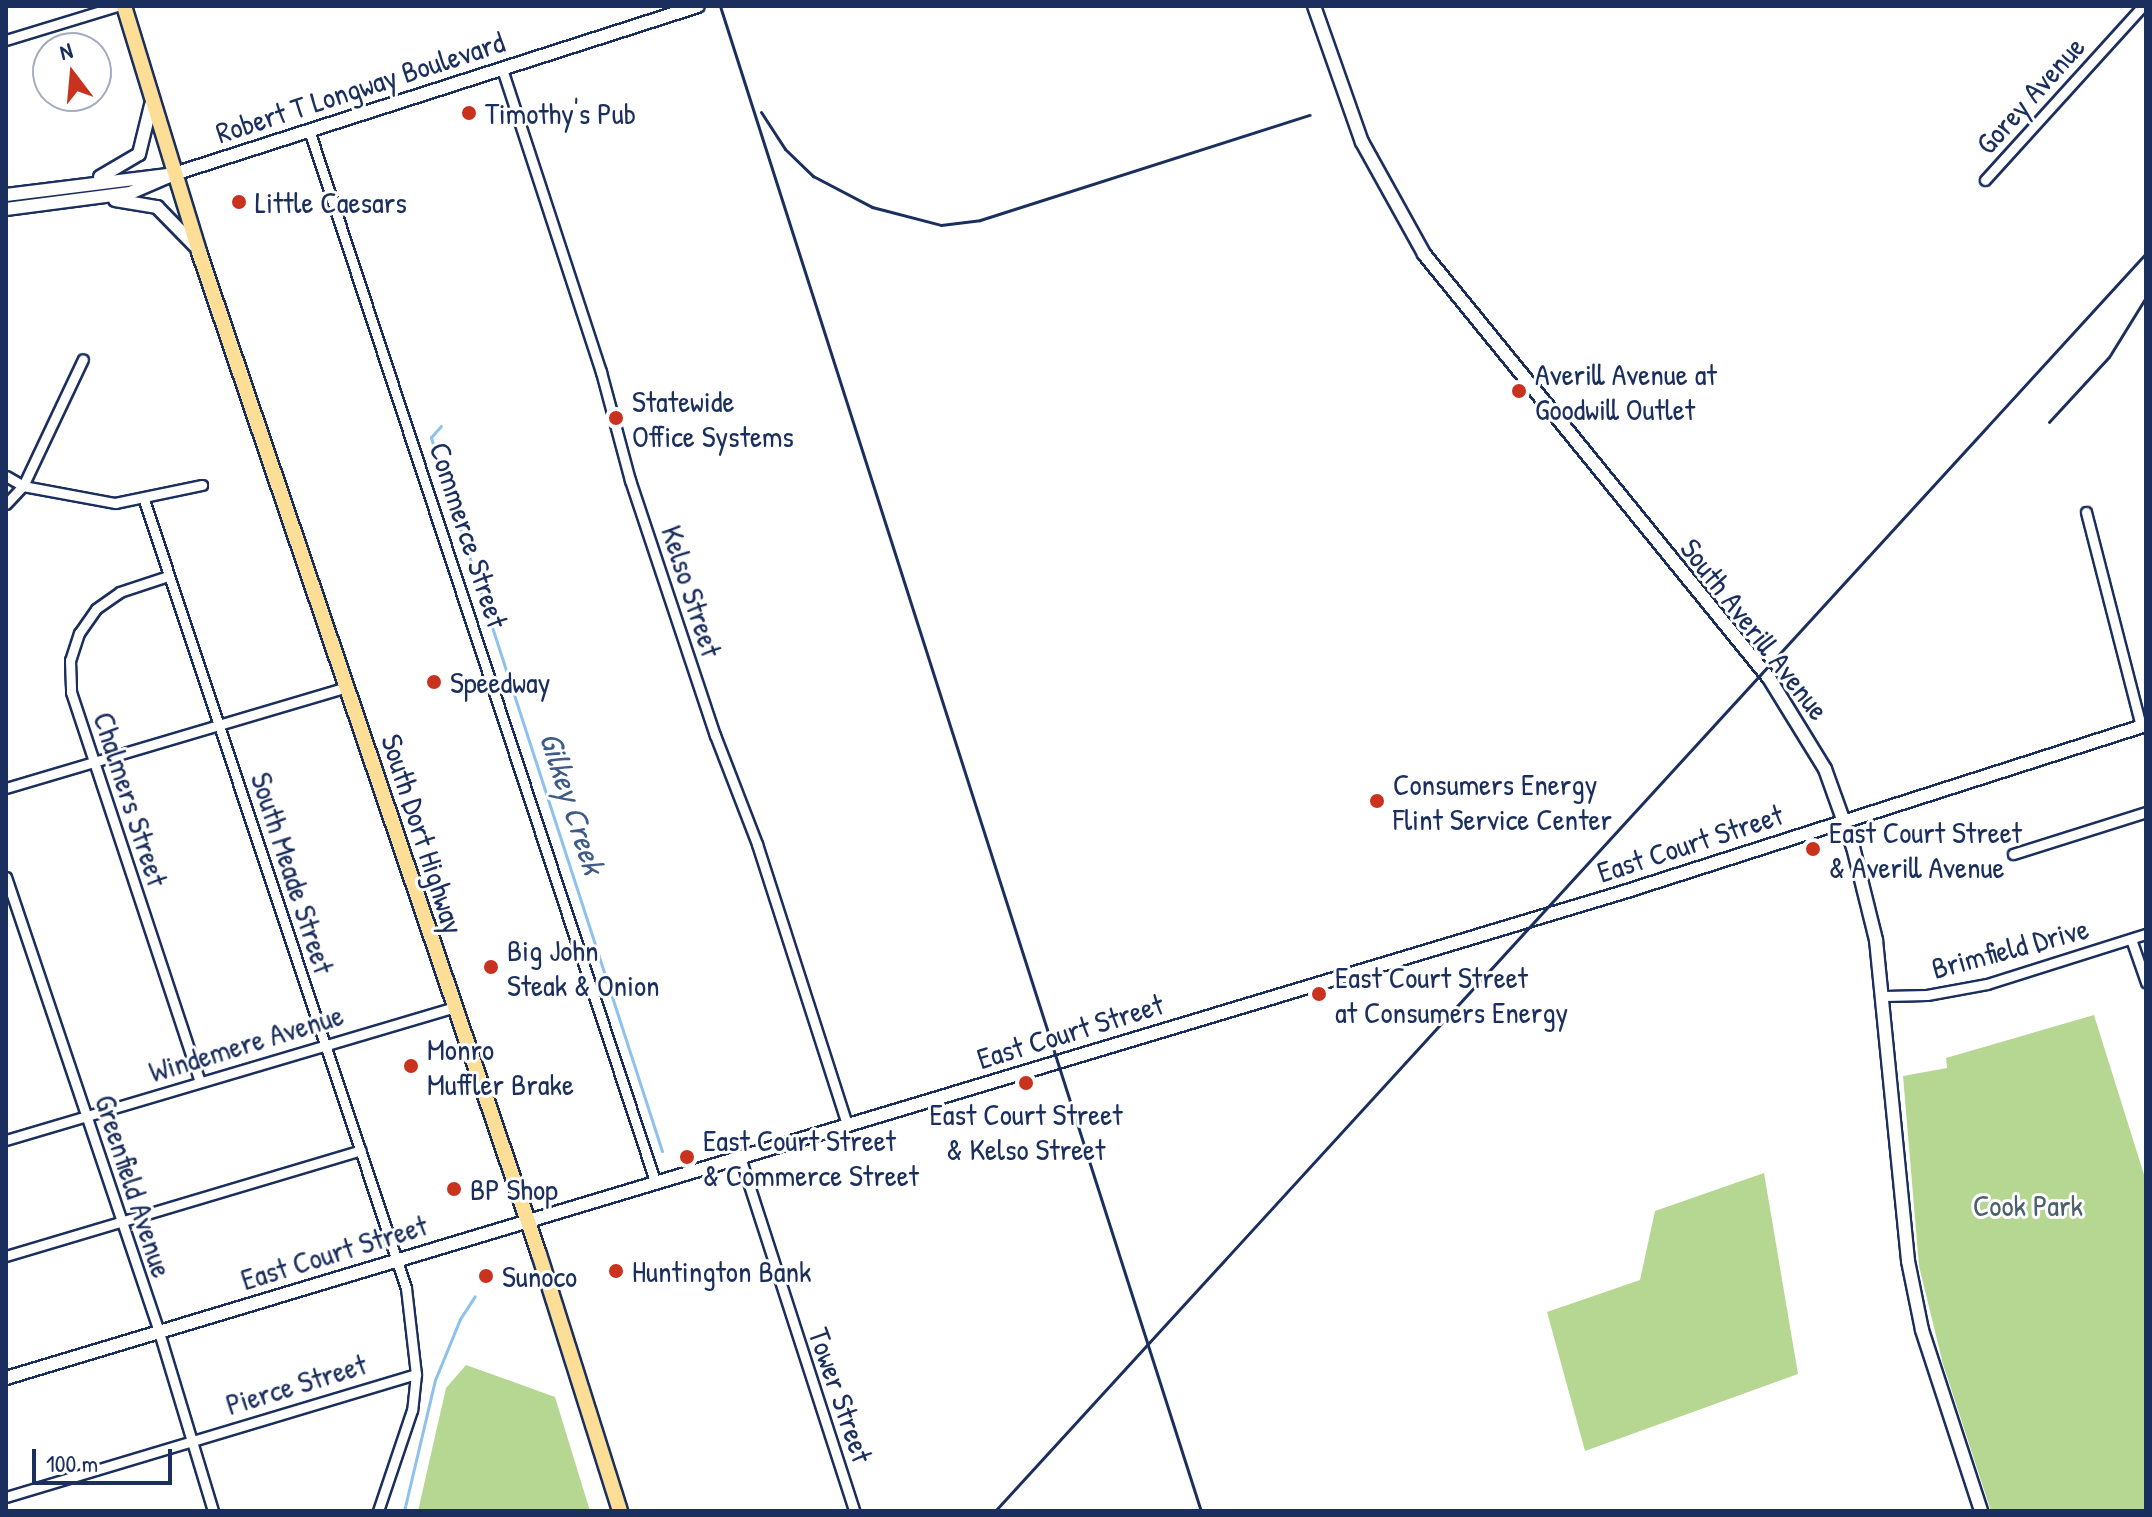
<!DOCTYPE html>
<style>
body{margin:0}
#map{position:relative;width:2152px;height:1517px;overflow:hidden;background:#fff;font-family:"Patrick Hand",sans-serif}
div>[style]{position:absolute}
.green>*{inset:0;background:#b6d791}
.stream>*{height:3px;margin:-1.5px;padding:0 1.5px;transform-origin:1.5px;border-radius:1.5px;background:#8ec1eb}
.roads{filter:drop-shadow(2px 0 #1b2f5e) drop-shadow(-2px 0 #1b2f5e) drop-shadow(0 2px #1b2f5e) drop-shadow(0 -2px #1b2f5e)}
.street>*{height:9px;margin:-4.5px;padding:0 4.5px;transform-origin:4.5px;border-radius:4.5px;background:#fff}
.secondary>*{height:12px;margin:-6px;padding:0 6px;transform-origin:6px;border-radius:6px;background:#fff}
.primary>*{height:14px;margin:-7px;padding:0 7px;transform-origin:7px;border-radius:7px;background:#fcde96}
.rail>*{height:3px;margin:-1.5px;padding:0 1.5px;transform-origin:1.5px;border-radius:1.5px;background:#1b2f5e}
.dots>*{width:22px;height:22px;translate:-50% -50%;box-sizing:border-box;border:4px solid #fff;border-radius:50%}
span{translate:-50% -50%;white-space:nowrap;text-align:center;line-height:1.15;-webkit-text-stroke:6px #fff;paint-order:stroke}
.street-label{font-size:30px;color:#1b2f5e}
.poi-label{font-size:30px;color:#1b2f5e}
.left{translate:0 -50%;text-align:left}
.park-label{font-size:30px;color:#4a616d}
.water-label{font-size:32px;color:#3e5b88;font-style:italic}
.frame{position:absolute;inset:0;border:8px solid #1b2f5e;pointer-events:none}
.north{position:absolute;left:32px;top:32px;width:80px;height:80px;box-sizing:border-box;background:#fff;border:2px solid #a4acbf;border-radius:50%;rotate:344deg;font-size:22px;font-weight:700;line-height:32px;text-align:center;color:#1b2f5e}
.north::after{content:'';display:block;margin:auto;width:28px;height:36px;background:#c8321e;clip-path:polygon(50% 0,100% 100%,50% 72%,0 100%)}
.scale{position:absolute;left:32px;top:1449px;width:140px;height:36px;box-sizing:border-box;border:4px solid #1b2f5e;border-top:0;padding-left:10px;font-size:24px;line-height:28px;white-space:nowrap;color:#1b2f5e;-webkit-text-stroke:6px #fff;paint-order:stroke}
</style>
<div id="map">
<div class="green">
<i style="clip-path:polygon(2094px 1015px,2146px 1181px,2146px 1509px,1991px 1511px,1943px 1364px,1919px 1266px,1903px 1076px,1947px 1068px,1946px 1058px)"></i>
<i style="clip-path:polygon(1764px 1173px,1798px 1374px,1585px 1451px,1547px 1312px,1640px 1280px,1655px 1211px)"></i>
<i style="clip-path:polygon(466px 1365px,555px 1397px,590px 1511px,418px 1511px,446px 1388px)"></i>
</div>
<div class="stream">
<i style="left:441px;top:426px;width:15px;rotate:132deg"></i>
<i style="left:431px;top:437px;width:11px;rotate:75deg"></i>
<i style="left:434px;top:448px;width:739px;rotate:72.03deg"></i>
<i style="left:404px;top:1511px;width:135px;rotate:-76.7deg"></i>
<i style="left:435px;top:1380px;width:66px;rotate:-67.7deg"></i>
<i style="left:460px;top:1319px;width:27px;rotate:-57deg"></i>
</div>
<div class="roads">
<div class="street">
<i style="left:6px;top:40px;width:116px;rotate:-17deg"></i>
<i style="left:502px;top:69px;width:319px;rotate:71.9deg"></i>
<i style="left:601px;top:372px;width:112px;rotate:75deg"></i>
<i style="left:630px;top:480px;width:269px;rotate:71.6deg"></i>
<i style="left:715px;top:735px;width:117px;rotate:68.9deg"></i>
<i style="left:757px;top:844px;width:294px;rotate:72.2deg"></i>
<i style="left:310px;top:133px;width:1103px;rotate:71.78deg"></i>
<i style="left:1985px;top:180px;width:235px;rotate:-47.8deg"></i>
<i style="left:6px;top:476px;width:20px;rotate:30deg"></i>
<i style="left:23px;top:486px;width:94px;rotate:10.5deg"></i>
<i style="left:115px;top:503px;width:89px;rotate:-11.7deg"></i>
<i style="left:144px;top:500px;width:830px;rotate:71.61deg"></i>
<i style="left:406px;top:1288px;width:87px;rotate:83.4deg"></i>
<i style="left:416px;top:1374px;width:36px;rotate:96deg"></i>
<i style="left:412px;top:1410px;width:107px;rotate:108.6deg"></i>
<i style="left:6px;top:504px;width:25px;rotate:-47deg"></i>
<i style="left:23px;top:486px;width:140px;rotate:-64.7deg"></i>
<i style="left:2086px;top:512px;width:221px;rotate:75.6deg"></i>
<i style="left:168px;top:576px;width:51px;rotate:161.6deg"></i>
<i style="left:120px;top:592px;width:29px;rotate:145deg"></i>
<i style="left:96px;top:609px;width:29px;rotate:125deg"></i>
<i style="left:79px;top:633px;width:28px;rotate:108deg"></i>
<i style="left:70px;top:660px;width:32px;rotate:88deg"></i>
<i style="left:71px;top:692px;width:410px;rotate:71.7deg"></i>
<i style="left:6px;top:788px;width:356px;rotate:-16.5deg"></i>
<i style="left:2013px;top:854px;width:139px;rotate:-17.5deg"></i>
<i style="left:6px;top:877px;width:480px;rotate:71.4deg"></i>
<i style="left:159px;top:1332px;width:187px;rotate:73.2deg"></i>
<i style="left:2131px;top:939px;width:46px;rotate:70.8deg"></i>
<i style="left:1885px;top:996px;width:42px;rotate:-1.4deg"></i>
<i style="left:1927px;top:995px;width:61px;rotate:-10.4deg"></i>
<i style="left:1987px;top:984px;width:167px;rotate:-17.5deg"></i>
<i style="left:6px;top:1140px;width:467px;rotate:-16.5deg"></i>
<i style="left:740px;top:1157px;width:372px;rotate:72.1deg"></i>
<i style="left:6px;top:1256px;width:370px;rotate:-16.6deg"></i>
<i style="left:6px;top:1497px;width:428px;rotate:-16.7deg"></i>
</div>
<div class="secondary">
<i style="left:1314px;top:6px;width:144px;rotate:70.6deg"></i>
<i style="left:1362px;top:142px;width:128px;rotate:61deg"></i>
<i style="left:1424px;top:254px;width:547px;rotate:50.87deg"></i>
<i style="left:1769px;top:678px;width:107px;rotate:58.4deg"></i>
<i style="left:1825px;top:769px;width:83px;rotate:70.3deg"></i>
<i style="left:1853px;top:847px;width:96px;rotate:76.1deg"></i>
<i style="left:1876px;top:940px;width:323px;rotate:84.3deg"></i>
<i style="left:1908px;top:1261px;width:70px;rotate:78.5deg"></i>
<i style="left:1922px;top:1330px;width:190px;rotate:71.9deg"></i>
<i style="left:100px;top:177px;width:45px;rotate:-30.5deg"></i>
<i style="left:139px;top:154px;width:50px;rotate:-76.2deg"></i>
<i style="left:6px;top:195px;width:169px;rotate:-7.1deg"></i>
<i style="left:115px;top:200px;width:43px;rotate:9.5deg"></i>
<i style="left:157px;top:207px;width:54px;rotate:45.7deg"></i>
<i style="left:6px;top:209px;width:125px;rotate:-7.4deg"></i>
<i style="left:130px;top:193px;width:48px;rotate:-23.4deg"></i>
<i style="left:174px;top:174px;width:550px;rotate:-17.78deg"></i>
<i style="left:6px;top:1378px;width:1693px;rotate:-16.72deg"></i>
<i style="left:1627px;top:891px;width:545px;rotate:-17.74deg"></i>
</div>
<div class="primary">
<i style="left:124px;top:6px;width:257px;rotate:73deg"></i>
<i style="left:199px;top:252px;width:1058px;rotate:71.26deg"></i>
<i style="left:539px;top:1254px;width:269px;rotate:72.5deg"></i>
</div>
</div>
<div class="rail">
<i style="left:720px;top:6px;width:1580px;rotate:72.28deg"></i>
<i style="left:761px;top:112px;width:44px;rotate:57deg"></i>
<i style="left:785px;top:149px;width:39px;rotate:44deg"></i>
<i style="left:813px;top:176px;width:67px;rotate:27.7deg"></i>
<i style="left:872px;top:207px;width:71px;rotate:14.6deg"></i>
<i style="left:941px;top:225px;width:39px;rotate:-7deg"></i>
<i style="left:980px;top:220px;width:346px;rotate:-17.7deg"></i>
<i style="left:2049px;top:422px;width:88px;rotate:-47.3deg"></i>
<i style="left:2109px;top:357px;width:70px;rotate:-58.3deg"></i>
<i style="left:995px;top:1511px;width:1705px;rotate:-47.54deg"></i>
</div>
<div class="dots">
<i style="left:469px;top:113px;background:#c8321e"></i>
<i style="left:239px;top:202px;background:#c8321e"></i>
<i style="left:1519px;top:391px;background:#c8321e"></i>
<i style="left:616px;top:418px;background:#c8321e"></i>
<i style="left:434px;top:682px;background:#c8321e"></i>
<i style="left:1377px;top:801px;background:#c8321e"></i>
<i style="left:1813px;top:849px;background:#c8321e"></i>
<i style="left:491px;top:967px;background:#c8321e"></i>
<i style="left:1319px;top:994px;background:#c8321e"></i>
<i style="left:411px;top:1066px;background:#c8321e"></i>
<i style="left:1026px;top:1083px;background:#c8321e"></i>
<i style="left:687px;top:1157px;background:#c8321e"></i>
<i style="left:454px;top:1189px;background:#c8321e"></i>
<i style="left:616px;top:1271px;background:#c8321e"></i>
<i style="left:486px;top:1276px;background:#c8321e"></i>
</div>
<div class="street-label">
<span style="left:360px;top:87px;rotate:-18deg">Robert T Longway Boulevard</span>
<span style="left:2030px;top:95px;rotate:-48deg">Gorey Avenue</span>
<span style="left:469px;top:535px;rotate:72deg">Commerce Street</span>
<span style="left:692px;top:591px;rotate:72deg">Kelso Street</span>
<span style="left:1755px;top:629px;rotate:52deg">South Averill Avenue</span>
<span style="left:131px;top:799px;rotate:72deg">Chalmers Street</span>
<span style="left:423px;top:834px;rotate:72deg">South Dort Highway</span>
<span style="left:1690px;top:843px;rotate:-18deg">East Court Street</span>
<span style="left:293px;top:873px;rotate:72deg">South Meade Street</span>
<span style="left:2010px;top:948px;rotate:-15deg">Brimfield Drive</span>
<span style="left:1070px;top:1031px;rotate:-17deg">East Court Street</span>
<span style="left:246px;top:1043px;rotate:-17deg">Windemere Avenue</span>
<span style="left:134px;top:1186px;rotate:72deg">Greenfield Avenue</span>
<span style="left:334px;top:1252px;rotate:-17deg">East Court Street</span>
<span style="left:296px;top:1384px;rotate:-17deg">Pierce Street</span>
<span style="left:841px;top:1395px;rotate:71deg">Tower Street</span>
</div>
<div class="poi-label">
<span class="left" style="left:485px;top:113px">Timothy's Pub</span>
<span class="left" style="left:255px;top:202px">Little Caesars</span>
<span class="left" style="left:1535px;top:391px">Averill Avenue at<br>Goodwill Outlet</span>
<span class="left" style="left:632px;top:418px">Statewide<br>Office Systems</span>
<span class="left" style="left:450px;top:682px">Speedway</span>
<span class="left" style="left:1393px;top:801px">Consumers Energy<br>Flint Service Center</span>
<span class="left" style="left:1829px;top:849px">East Court Street<br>&amp; Averill Avenue</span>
<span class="left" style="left:507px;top:967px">Big John<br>Steak &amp; Onion</span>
<span class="left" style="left:1335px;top:994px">East Court Street<br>at Consumers Energy</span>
<span class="left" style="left:427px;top:1066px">Monro<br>Muffler Brake</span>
<span style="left:1026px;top:1131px">East Court Street<br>&amp; Kelso Street</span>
<span class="left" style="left:703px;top:1157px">East Court Street<br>&amp; Commerce Street</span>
<span class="left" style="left:470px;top:1189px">BP Shop</span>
<span class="left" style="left:632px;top:1271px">Huntington Bank</span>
<span class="left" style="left:502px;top:1276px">Sunoco</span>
</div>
<div class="park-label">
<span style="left:2028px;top:1205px">Cook Park</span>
</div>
<div class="water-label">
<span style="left:572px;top:803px;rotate:72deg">Gilkey Creek</span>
</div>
<div class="frame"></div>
<div class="north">N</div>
<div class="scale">100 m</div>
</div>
